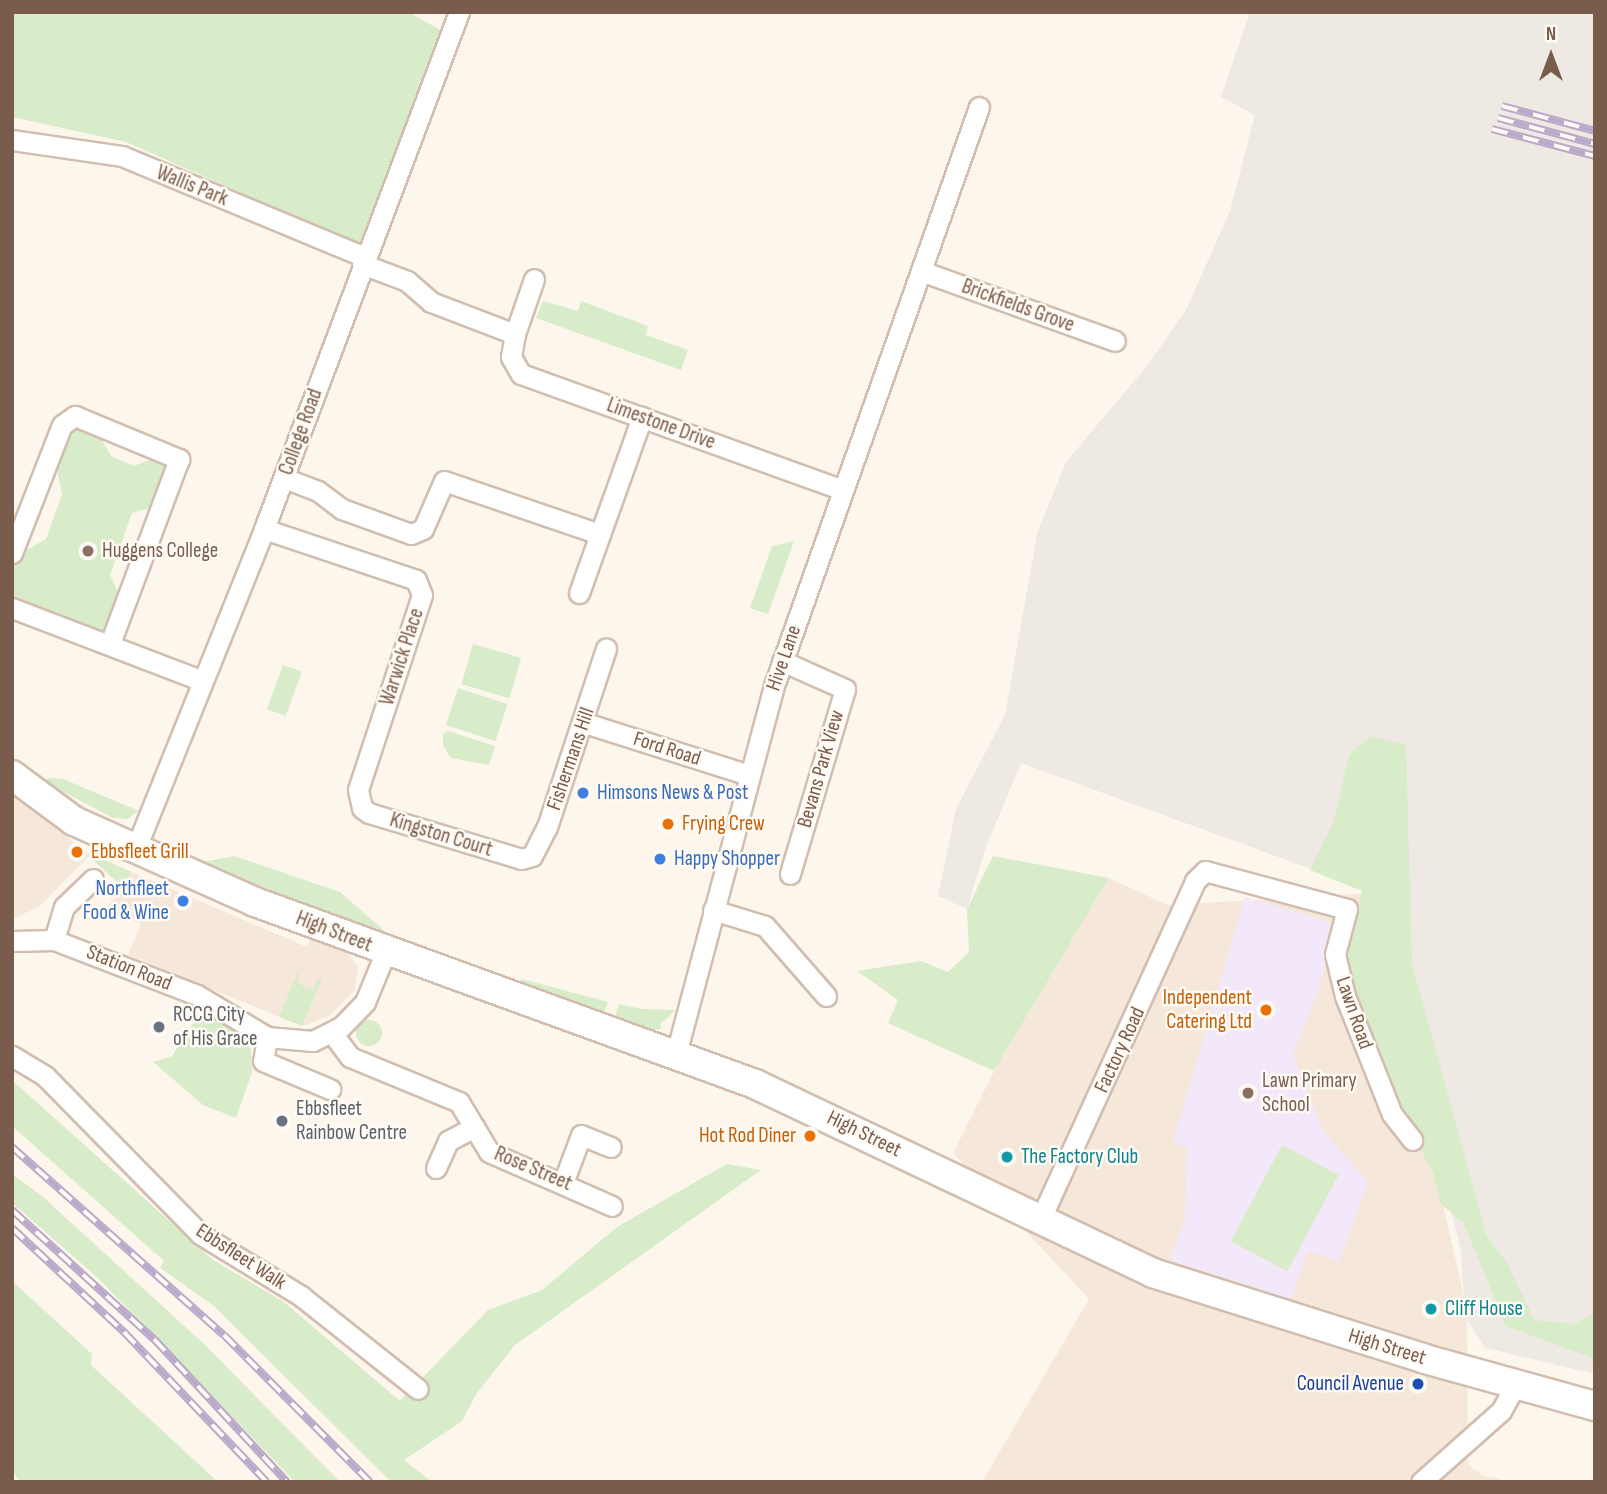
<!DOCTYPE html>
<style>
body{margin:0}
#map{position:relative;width:1607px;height:1494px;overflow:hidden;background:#fdf6ec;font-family:"Sofia Sans Condensed",sans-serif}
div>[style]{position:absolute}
.residential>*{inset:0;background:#f5e8da}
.industrial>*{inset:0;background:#efe9e4}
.education>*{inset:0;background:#f3e8fa}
.green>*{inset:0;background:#d8ecc9;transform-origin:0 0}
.round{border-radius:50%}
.roads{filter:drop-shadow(2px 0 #d1beb0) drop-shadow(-2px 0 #d1beb0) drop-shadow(0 2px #d1beb0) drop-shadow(0 -2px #d1beb0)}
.street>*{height:19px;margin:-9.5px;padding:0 9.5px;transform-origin:9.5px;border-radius:9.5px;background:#fff}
.secondary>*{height:28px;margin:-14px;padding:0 14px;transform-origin:14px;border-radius:14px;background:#fff}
.rail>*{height:8px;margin-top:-4px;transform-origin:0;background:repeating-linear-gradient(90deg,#fffaf3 0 16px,#b9a8c9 0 32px);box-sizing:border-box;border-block:2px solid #b9a8c9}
.dots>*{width:19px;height:19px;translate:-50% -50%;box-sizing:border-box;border:4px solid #fffaf3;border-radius:50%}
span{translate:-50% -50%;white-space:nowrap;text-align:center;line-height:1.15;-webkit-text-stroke:5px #fffaf3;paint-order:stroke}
.street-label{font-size:21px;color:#7a5c4d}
.education-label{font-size:21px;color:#785e54}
.left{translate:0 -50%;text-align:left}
.shop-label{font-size:21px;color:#366cbe}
.right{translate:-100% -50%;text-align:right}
.food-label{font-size:21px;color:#c56008}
.worship-label{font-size:21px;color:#5b616d}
.culture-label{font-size:21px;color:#0d838f}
.transit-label{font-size:21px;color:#164399}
.frame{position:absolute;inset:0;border:14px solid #7a5c4d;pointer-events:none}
.north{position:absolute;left:1516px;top:21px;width:70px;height:70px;-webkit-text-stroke:5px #fffaf3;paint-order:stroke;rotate:0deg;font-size:19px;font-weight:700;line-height:28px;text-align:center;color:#7a5c4d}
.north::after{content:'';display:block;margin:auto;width:24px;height:32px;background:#7a5c4d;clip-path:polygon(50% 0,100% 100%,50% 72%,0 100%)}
</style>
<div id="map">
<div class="residential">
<i style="clip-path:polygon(12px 793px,90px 855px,39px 907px,12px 919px)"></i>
<i style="clip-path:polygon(132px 872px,307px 947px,310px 938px,347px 953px,358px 966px,355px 990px,329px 1016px,302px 1026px,128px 955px,141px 924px,104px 909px,126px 887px)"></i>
<i style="clip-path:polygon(1109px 878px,1168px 905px,1373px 893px,1467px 1311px,1468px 1465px,1483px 1476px,1512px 1482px,982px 1482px,1089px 1299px,953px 1153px,994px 1071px)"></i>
</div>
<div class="industrial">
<i style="clip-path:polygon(1250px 12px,1595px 12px,1595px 1374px,1485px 1348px,1465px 1316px,1461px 1252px,1443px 1177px,1363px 888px,1021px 763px,986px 847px,967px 909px,938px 896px,956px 809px,1005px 715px,1037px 534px,1066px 462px,1146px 367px,1186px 310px,1230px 211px,1255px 115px,1221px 97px)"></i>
</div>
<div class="education">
<i style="clip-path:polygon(1245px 897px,1334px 924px,1319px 989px,1293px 1055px,1324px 1132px,1368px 1182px,1339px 1262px,1308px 1250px,1291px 1299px,1169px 1260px,1185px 1221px,1187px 1148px,1173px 1142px)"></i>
</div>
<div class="green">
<i style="clip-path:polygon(12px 12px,408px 12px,444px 32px,361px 246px,126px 142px,12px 117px)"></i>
<i style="clip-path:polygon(543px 301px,578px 311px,581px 301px,648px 326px,646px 335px,688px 350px,681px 370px,536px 318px)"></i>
<i style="clip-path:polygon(80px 424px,99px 435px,111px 456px,134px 466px,161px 455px,168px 459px,157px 506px,132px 513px,110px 575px,120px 596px,105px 634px,12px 602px,12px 569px,18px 555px,46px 539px,62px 495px,56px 464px,67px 431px)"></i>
<i style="clip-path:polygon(794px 541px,768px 614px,750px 608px,772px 546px)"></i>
<i style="left:473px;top:644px;width:50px;height:42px;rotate:16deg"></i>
<i style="left:283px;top:665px;width:20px;height:47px;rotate:20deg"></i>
<i style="left:458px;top:688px;width:52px;height:39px;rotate:18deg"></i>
<i style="clip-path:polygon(448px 731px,495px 746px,489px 765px,451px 758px,443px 746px,443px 734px)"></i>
<i style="clip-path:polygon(1370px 736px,1406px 745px,1412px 964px,1486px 1234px,1508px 1265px,1534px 1320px,1573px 1324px,1595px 1313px,1595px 1359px,1506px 1326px,1464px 1224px,1441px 1204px,1433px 1173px,1392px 1095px,1350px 978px,1346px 955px,1362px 891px,1310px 870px,1334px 821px,1349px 755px)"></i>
<i style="clip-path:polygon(50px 778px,63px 779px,139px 811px,127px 819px,113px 818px,43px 781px)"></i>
<i style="clip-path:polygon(95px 856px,132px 872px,126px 887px,109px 900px,120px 885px,94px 861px)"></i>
<i style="clip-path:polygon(234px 856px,340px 892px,396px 941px,208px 870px,209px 866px,202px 862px)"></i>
<i style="clip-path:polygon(993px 856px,1109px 878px,994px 1071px,888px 1023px,898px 1000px,857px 971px,921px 961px,948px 972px,969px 952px,967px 909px)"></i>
<i style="clip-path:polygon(299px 969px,298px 981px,304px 987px,313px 990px,318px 978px,322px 979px,302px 1026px,279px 1017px)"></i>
<i style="clip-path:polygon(522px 979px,608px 1002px,602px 1017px,547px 998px,520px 982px)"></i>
<i style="clip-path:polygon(619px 1004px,641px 1009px,676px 1010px,660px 1024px,662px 1029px,650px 1030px,614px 1020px)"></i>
<i style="clip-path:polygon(201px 1012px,232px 1029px,251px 1049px,252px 1072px,236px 1118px,203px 1105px,153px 1062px,172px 1056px)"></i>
<i class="round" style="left:356px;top:1020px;width:26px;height:26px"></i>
<i style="clip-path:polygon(12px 1080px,213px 1260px,284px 1302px,400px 1401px,488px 1310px,542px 1290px,617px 1227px,727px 1164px,761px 1170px,515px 1345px,477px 1393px,462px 1421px,404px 1460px,432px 1482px,391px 1482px,214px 1306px,160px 1268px,164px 1261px,12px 1126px)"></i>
<i style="left:1282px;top:1145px;width:64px;height:109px;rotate:28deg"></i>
<i style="clip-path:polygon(12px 1174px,42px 1196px,205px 1345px,340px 1482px,295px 1482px,98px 1278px,12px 1203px)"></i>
<i style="clip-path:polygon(12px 1281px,92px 1354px,91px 1365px,218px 1482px,20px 1482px,12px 1470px)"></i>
</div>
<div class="roads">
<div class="street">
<i style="left:12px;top:140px;width:111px;rotate:8.3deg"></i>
<i style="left:122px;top:156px;width:263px;rotate:22.6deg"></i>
<i style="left:362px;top:264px;width:48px;rotate:20.7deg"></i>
<i style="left:407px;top:281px;width:32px;rotate:41deg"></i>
<i style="left:431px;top:302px;width:90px;rotate:20.9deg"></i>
<i style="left:515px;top:334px;width:58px;rotate:-70.9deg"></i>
<i style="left:921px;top:271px;width:206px;rotate:19.8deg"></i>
<i style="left:515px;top:334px;width:23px;rotate:100deg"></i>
<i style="left:511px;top:357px;width:20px;rotate:60deg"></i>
<i style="left:521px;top:374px;width:342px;rotate:19.8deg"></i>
<i style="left:284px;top:478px;width:36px;rotate:21deg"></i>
<i style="left:318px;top:491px;width:30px;rotate:37deg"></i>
<i style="left:342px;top:509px;width:73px;rotate:19.9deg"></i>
<i style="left:411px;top:534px;width:13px;rotate:-23deg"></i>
<i style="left:423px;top:529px;width:52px;rotate:-66.4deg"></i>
<i style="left:444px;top:481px;width:165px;rotate:18.8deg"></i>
<i style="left:264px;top:529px;width:160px;rotate:18.5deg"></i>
<i style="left:416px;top:580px;width:16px;rotate:68deg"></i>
<i style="left:422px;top:595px;width:205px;rotate:108.2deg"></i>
<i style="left:358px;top:790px;width:18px;rotate:77deg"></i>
<i style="left:362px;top:808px;width:9px;rotate:36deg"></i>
<i style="left:369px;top:813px;width:159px;rotate:16.8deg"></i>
<i style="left:521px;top:859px;width:11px;rotate:-15deg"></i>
<i style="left:532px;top:856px;width:33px;rotate:-63deg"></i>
<i style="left:547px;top:827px;width:188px;rotate:-71.7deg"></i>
<i style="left:12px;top:553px;width:137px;rotate:-68.7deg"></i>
<i style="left:62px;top:425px;width:16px;rotate:-35deg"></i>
<i style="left:75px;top:416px;width:113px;rotate:22.5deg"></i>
<i style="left:179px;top:459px;width:197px;rotate:110.5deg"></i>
<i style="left:579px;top:593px;width:187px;rotate:-70.3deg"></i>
<i style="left:12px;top:608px;width:204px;rotate:20.9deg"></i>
<i style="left:782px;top:661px;width:69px;rotate:24deg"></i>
<i style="left:845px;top:689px;width:193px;rotate:106.6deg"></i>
<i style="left:585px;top:723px;width:172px;rotate:17.6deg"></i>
<i style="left:136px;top:848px;width:344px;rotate:-68.1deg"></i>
<i style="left:264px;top:529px;width:553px;rotate:-69.33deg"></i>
<i style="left:93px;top:879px;width:40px;rotate:136deg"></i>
<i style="left:64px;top:907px;width:34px;rotate:107deg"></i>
<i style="left:54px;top:940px;width:153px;rotate:21deg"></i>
<i style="left:197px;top:995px;width:82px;rotate:31deg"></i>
<i style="left:267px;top:1037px;width:46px;rotate:5deg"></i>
<i style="left:313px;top:1041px;width:31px;rotate:-27deg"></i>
<i style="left:341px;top:1027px;width:35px;rotate:-46deg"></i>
<i style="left:365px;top:1002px;width:55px;rotate:-67.6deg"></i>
<i style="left:713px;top:910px;width:54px;rotate:17.1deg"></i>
<i style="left:765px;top:926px;width:93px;rotate:48.9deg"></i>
<i style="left:12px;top:941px;width:42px;rotate:-1.4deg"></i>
<i style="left:332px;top:1033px;width:30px;rotate:53deg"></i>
<i style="left:350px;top:1057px;width:118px;rotate:22.4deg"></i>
<i style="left:459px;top:1102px;width:58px;rotate:59deg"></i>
<i style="left:489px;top:1152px;width:134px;rotate:23.7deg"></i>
<i style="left:267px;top:1037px;width:24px;rotate:99deg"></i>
<i style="left:263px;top:1061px;width:73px;rotate:22.7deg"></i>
<i style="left:676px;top:1054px;width:384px;rotate:-75.1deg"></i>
<i style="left:775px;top:683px;width:611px;rotate:-70.5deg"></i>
<i style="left:12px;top:1056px;width:39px;rotate:31deg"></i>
<i style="left:45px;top:1076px;width:221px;rotate:45.5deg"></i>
<i style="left:200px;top:1234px;width:119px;rotate:31.5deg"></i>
<i style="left:301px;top:1296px;width:149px;rotate:38.5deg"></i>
<i style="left:436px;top:1168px;width:30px;rotate:-66deg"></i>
<i style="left:448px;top:1141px;width:30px;rotate:-28deg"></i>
<i style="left:563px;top:1183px;width:51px;rotate:-69.4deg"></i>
<i style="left:581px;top:1135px;width:32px;rotate:22deg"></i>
<i style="left:1040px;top:1220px;width:373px;rotate:-65.4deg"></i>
<i style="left:1195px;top:881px;width:14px;rotate:-45deg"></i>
<i style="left:1205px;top:871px;width:147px;rotate:15deg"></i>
<i style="left:1347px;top:909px;width:47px;rotate:104.9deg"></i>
<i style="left:1335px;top:954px;width:43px;rotate:76.6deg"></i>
<i style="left:1345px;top:996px;width:127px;rotate:68.3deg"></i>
<i style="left:1392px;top:1114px;width:33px;rotate:52deg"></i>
<i style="left:1421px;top:1482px;width:107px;rotate:-41.6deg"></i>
<i style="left:1501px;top:1411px;width:29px;rotate:-61deg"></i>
</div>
<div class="secondary">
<i style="left:12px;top:775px;width:77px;rotate:36.6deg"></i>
<i style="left:74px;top:821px;width:198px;rotate:24.1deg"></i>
<i style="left:255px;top:902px;width:532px;rotate:20deg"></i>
<i style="left:755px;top:1084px;width:441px;rotate:25.4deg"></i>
<i style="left:1153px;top:1273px;width:285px;rotate:17.5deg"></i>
<i style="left:1425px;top:1359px;width:176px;rotate:15.5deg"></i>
</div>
</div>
<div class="rail">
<i style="left:1502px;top:106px;width:96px;rotate:15deg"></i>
<i style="left:1498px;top:118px;width:100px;rotate:15deg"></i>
<i style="left:1492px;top:129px;width:106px;rotate:14.7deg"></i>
<i style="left:12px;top:1147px;width:283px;rotate:41.6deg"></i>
<i style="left:224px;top:1335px;width:207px;rotate:45.2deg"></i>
<i style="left:12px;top:1210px;width:192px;rotate:42.3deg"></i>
<i style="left:154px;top:1339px;width:195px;rotate:47.1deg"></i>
<i style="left:12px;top:1228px;width:153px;rotate:42.9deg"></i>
<i style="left:124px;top:1332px;width:207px;rotate:46.4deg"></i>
</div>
<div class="dots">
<i style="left:88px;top:551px;background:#8d6e63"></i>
<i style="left:583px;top:793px;background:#3f7fe0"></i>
<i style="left:668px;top:824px;background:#e8710a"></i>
<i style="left:77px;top:852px;background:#e8710a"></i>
<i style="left:660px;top:859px;background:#3f7fe0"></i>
<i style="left:183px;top:901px;background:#3f7fe0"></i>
<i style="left:1266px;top:1010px;background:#e8710a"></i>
<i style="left:159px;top:1027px;background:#6b7280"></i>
<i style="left:1248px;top:1093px;background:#8d6e63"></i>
<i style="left:282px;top:1121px;background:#6b7280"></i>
<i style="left:810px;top:1136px;background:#e8710a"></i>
<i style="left:1007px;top:1157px;background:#0f9aa8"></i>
<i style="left:1431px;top:1309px;background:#0f9aa8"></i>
<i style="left:1418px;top:1384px;background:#1a4fb4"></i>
</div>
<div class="street-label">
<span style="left:192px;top:186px;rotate:22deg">Wallis Park</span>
<span style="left:1018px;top:306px;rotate:20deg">Brickfields Grove</span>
<span style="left:661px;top:424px;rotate:20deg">Limestone Drive</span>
<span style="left:301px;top:432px;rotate:-70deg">College Road</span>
<span style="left:402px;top:657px;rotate:-72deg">Warwick Place</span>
<span style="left:784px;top:658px;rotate:-71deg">Hive Lane</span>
<span style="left:667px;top:749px;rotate:18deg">Ford Road</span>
<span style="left:571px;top:759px;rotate:-71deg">Fishermans Hill</span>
<span style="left:821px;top:769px;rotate:-74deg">Bevans Park View</span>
<span style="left:441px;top:835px;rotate:17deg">Kingston Court</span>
<span style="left:334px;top:932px;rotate:21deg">High Street</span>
<span style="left:129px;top:968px;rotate:22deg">Station Road</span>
<span style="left:1354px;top:1013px;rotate:71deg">Lawn Road</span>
<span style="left:1120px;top:1050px;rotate:-65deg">Factory Road</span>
<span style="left:864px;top:1134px;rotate:26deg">High Street</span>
<span style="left:533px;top:1169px;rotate:23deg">Rose Street</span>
<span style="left:241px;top:1257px;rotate:33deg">Ebbsfleet Walk</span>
<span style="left:1387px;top:1347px;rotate:17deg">High Street</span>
</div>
<div class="education-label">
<span class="left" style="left:102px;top:551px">Huggens College</span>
<span class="left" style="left:1262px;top:1093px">Lawn Primary<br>School</span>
</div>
<div class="shop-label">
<span class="left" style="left:597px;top:793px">Himsons News &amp; Post</span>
<span class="left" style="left:674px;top:859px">Happy Shopper</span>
<span class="right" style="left:169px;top:901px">Northfleet<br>Food &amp; Wine</span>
</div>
<div class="food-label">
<span class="left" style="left:682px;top:824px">Frying Crew</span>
<span class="left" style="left:91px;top:852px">Ebbsfleet Grill</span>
<span class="right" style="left:1252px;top:1010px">Independent<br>Catering Ltd</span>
<span class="right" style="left:796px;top:1136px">Hot Rod Diner</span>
</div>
<div class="worship-label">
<span class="left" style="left:173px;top:1027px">RCCG City<br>of His Grace</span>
<span class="left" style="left:296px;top:1121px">Ebbsfleet<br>Rainbow Centre</span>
</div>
<div class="culture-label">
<span class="left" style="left:1021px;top:1157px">The Factory Club</span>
<span class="left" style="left:1445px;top:1309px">Cliff House</span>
</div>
<div class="transit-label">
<span class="right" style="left:1404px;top:1384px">Council Avenue</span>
</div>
<div class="frame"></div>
<div class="north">N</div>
</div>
